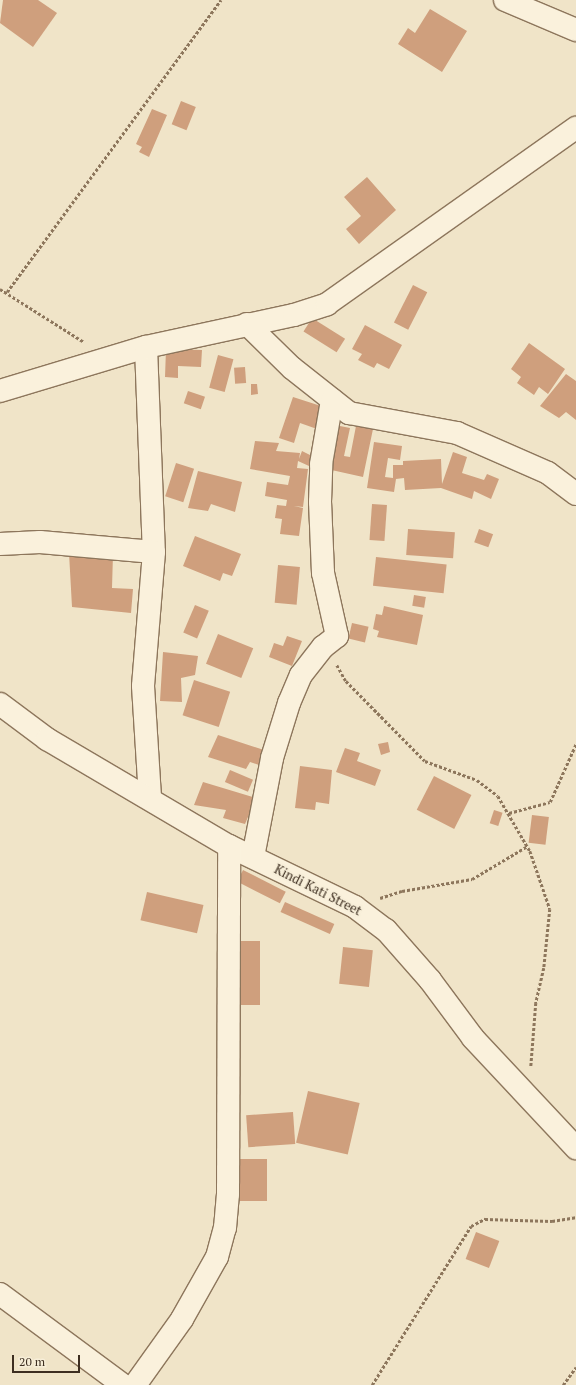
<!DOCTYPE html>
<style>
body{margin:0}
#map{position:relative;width:576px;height:1385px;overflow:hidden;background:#f0e4c8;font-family:"PT Serif",serif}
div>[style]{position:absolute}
.building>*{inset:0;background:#cf9f7d;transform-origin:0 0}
.path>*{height:2.5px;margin-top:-1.25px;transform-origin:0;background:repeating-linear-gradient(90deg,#8d765c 0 3px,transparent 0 5px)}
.roads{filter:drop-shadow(1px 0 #8d765c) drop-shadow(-1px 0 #8d765c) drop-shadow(0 1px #8d765c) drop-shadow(0 -1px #8d765c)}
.minor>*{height:22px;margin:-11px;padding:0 11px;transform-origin:11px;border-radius:11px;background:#faf1dc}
span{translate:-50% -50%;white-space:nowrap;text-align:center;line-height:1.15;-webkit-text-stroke:3.5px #f7eed8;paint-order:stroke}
.street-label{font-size:13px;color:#3d2e20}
.scale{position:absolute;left:12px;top:1355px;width:68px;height:18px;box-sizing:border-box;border:2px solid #3d2e20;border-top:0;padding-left:5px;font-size:12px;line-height:14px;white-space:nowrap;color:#3d2e20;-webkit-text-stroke:3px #f7eed8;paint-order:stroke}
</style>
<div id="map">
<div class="building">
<i style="clip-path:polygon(3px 0,38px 0,57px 13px,33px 47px,0 23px)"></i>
<i style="clip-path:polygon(430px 9px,467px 31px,442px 72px,398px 44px,408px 28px,415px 33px)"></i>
<i style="left:181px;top:101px;width:16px;height:25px;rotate:22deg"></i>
<i style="clip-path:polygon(152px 109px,167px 115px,149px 157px,139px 152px,142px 147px,136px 144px)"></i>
<i style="clip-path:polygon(367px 177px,396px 210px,359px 244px,346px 229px,361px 216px,344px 197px)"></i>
<i style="left:413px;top:285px;width:16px;height:42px;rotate:27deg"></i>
<i style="left:312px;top:318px;width:39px;height:16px;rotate:32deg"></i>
<i style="clip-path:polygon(365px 325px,402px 345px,389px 369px,377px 363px,374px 368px,358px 360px,362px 354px,352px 349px)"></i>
<i style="clip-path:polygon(529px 343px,565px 369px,548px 394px,539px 387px,534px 395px,517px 383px,521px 377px,511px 369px)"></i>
<i style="clip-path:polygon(166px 349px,202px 350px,201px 367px,178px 366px,178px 378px,165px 377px)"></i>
<i style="left:218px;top:355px;width:16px;height:34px;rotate:15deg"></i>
<i style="left:245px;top:367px;width:16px;height:11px;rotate:86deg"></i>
<i style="clip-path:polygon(566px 374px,576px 381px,576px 420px,566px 412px,559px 418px,540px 406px)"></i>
<i style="clip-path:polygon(251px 384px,257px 384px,258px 394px,251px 395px)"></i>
<i style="left:188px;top:391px;width:18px;height:13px;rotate:19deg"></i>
<i style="clip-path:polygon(293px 397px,324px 407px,317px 429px,300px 423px,294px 443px,279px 438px)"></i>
<i style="clip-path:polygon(335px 425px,350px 428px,344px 456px,350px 457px,356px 426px,373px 429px,363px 477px,327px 469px)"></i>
<i style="clip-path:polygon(255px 441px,279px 443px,276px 451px,300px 453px,299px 459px,302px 451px,314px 457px,309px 466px,298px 461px,297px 468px,308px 469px,303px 507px,294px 506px,303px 508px,299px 536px,280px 534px,282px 519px,275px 518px,277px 505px,286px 506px,287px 500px,265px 496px,267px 482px,288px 485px,290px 476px,250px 469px)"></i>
<i style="clip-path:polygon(374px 442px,402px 446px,400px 460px,388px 458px,385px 477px,393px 478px,393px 465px,403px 465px,403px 461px,441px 459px,442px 484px,453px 452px,467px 457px,462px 473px,484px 480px,487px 474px,499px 479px,491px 499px,474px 491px,472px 499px,441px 488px,405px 490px,404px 478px,396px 479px,394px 492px,367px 488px)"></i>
<i style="left:176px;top:463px;width:19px;height:35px;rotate:18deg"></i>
<i style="clip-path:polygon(198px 471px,242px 482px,235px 512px,211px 504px,208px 511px,188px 508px)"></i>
<i style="left:372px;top:504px;width:15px;height:36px;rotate:4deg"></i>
<i style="left:408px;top:529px;width:47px;height:26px;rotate:4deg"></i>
<i style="left:479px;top:529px;width:15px;height:14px;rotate:20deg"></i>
<i style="clip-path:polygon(195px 536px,241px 554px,232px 576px,223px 573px,220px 581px,183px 566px)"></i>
<i style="clip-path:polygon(69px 553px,113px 554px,112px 588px,133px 589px,131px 613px,72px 607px)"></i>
<i style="left:376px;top:557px;width:71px;height:29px;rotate:6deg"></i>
<i style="left:278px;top:565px;width:22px;height:38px;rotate:5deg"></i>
<i style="left:414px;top:595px;width:12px;height:11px;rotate:9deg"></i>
<i style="left:195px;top:605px;width:15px;height:30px;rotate:23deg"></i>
<i style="clip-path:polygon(384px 606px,423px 615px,417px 645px,377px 637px,379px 631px,373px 629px,376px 614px,382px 615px)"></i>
<i style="left:352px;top:623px;width:17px;height:16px;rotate:13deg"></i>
<i style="left:218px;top:634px;width:38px;height:32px;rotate:22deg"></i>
<i style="clip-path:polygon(287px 636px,302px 641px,292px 666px,269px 657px,274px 643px,283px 646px)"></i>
<i style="clip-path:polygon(163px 652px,198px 656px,195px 675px,181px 678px,182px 702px,160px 701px)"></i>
<i style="left:194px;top:680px;width:38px;height:37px;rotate:18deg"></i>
<i style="clip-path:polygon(218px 735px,264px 750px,259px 765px,250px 762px,246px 769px,208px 757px)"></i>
<i style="clip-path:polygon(388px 742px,390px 752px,381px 755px,378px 744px)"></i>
<i style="clip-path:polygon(345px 748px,360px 753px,357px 761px,381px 770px,375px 786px,336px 772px)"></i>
<i style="clip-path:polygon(300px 766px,332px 770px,329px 804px,316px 802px,315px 810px,295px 808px)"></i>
<i style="left:230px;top:770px;width:25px;height:13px;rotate:23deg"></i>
<i style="left:434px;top:776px;width:42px;height:38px;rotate:27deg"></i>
<i style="clip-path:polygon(203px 782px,256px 798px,245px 824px,223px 818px,226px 810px,194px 805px)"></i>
<i style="left:494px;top:810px;width:9px;height:14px;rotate:18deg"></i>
<i style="left:532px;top:815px;width:17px;height:28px;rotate:7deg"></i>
<i style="left:243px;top:870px;width:48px;height:13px;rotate:27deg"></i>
<i style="left:147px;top:892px;width:58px;height:29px;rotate:13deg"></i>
<i style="left:285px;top:902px;width:54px;height:11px;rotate:24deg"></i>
<i style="left:238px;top:941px;width:22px;height:64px"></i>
<i style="left:343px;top:947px;width:30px;height:37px;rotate:6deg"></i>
<i style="left:308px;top:1091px;width:53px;height:53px;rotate:13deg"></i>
<i style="left:293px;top:1112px;width:32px;height:47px;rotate:86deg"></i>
<i style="left:237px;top:1159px;width:30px;height:42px"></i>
<i style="left:476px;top:1232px;width:25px;height:29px;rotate:21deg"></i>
</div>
<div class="path">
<i style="left:0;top:289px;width:99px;rotate:32.2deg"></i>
<i style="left:7px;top:292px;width:362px;rotate:-53.8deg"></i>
<i style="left:337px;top:665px;width:18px;rotate:61deg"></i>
<i style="left:346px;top:681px;width:112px;rotate:45.4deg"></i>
<i style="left:425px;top:761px;width:55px;rotate:20.1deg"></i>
<i style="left:477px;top:780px;width:26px;rotate:37deg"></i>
<i style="left:498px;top:796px;width:64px;rotate:59.8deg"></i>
<i style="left:530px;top:851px;width:61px;rotate:71deg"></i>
<i style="left:550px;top:909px;width:59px;rotate:95.8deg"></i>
<i style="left:544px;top:968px;width:36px;rotate:103deg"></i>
<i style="left:536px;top:1003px;width:63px;rotate:94.5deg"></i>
<i style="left:509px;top:813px;width:42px;rotate:-15deg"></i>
<i style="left:550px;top:802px;width:64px;rotate:-65.9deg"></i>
<i style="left:380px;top:898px;width:23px;rotate:-18deg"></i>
<i style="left:402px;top:891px;width:71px;rotate:-9.7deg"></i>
<i style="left:472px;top:879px;width:63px;rotate:-30.7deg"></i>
<i style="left:372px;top:1385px;width:187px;rotate:-58.1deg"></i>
<i style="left:471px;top:1226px;width:16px;rotate:-27deg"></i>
<i style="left:485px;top:1219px;width:67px;rotate:1.7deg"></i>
<i style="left:552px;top:1221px;width:24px;rotate:-9deg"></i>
<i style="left:563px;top:1385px;width:22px;rotate:-54deg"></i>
</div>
<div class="roads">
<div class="minor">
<i style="left:505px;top:0;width:77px;rotate:22.9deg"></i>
<i style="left:247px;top:324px;width:63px;rotate:44.4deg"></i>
<i style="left:292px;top:368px;width:73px;rotate:38.3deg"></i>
<i style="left:349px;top:413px;width:110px;rotate:10.5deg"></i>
<i style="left:457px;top:433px;width:99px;rotate:23.7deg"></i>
<i style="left:548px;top:473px;width:35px;rotate:37deg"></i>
<i style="left:146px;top:347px;width:205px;rotate:87.8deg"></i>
<i style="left:154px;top:552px;width:134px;rotate:94.7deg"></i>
<i style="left:143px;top:686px;width:112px;rotate:86.4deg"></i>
<i style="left:0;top:391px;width:152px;rotate:-16.8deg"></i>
<i style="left:146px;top:347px;width:151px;rotate:-12.2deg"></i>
<i style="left:294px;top:315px;width:35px;rotate:-18deg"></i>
<i style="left:327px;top:304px;width:305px;rotate:-35.3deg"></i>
<i style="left:0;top:544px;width:40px;rotate:-2.9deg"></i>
<i style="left:40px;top:542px;width:114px;rotate:5deg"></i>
<i style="left:0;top:704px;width:59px;rotate:36.7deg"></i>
<i style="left:47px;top:739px;width:211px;rotate:30.5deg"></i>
<i style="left:229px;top:846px;width:140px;rotate:25.8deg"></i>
<i style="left:355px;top:907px;width:39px;rotate:37deg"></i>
<i style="left:386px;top:930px;width:67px;rotate:48.7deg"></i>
<i style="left:430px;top:980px;width:72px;rotate:53.4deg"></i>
<i style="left:473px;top:1038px;width:151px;rotate:46.9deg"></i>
<i style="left:253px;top:857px;width:101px;rotate:-79.1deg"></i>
<i style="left:272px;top:758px;width:58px;rotate:-72.8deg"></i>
<i style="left:289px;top:703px;width:30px;rotate:-67deg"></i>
<i style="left:301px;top:675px;width:36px;rotate:-52deg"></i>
<i style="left:323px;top:647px;width:18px;rotate:-38deg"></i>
<i style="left:337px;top:636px;width:65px;rotate:-102.5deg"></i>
<i style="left:323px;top:573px;width:71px;rotate:-92.4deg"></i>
<i style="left:320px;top:502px;width:38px;rotate:-88deg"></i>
<i style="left:321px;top:464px;width:65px;rotate:-80.2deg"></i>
<i style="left:0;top:1294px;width:153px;rotate:36.5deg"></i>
<i style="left:135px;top:1385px;width:81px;rotate:-54.5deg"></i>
<i style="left:182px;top:1319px;width:71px;rotate:-60.6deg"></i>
<i style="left:217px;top:1257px;width:30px;rotate:-75deg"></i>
<i style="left:225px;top:1228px;width:34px;rotate:-85deg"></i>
<i style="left:228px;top:1194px;width:348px;rotate:-89.8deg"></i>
</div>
</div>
<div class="street-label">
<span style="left:318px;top:890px;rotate:27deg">Kindi Kati Street</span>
</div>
<div class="scale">20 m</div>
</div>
